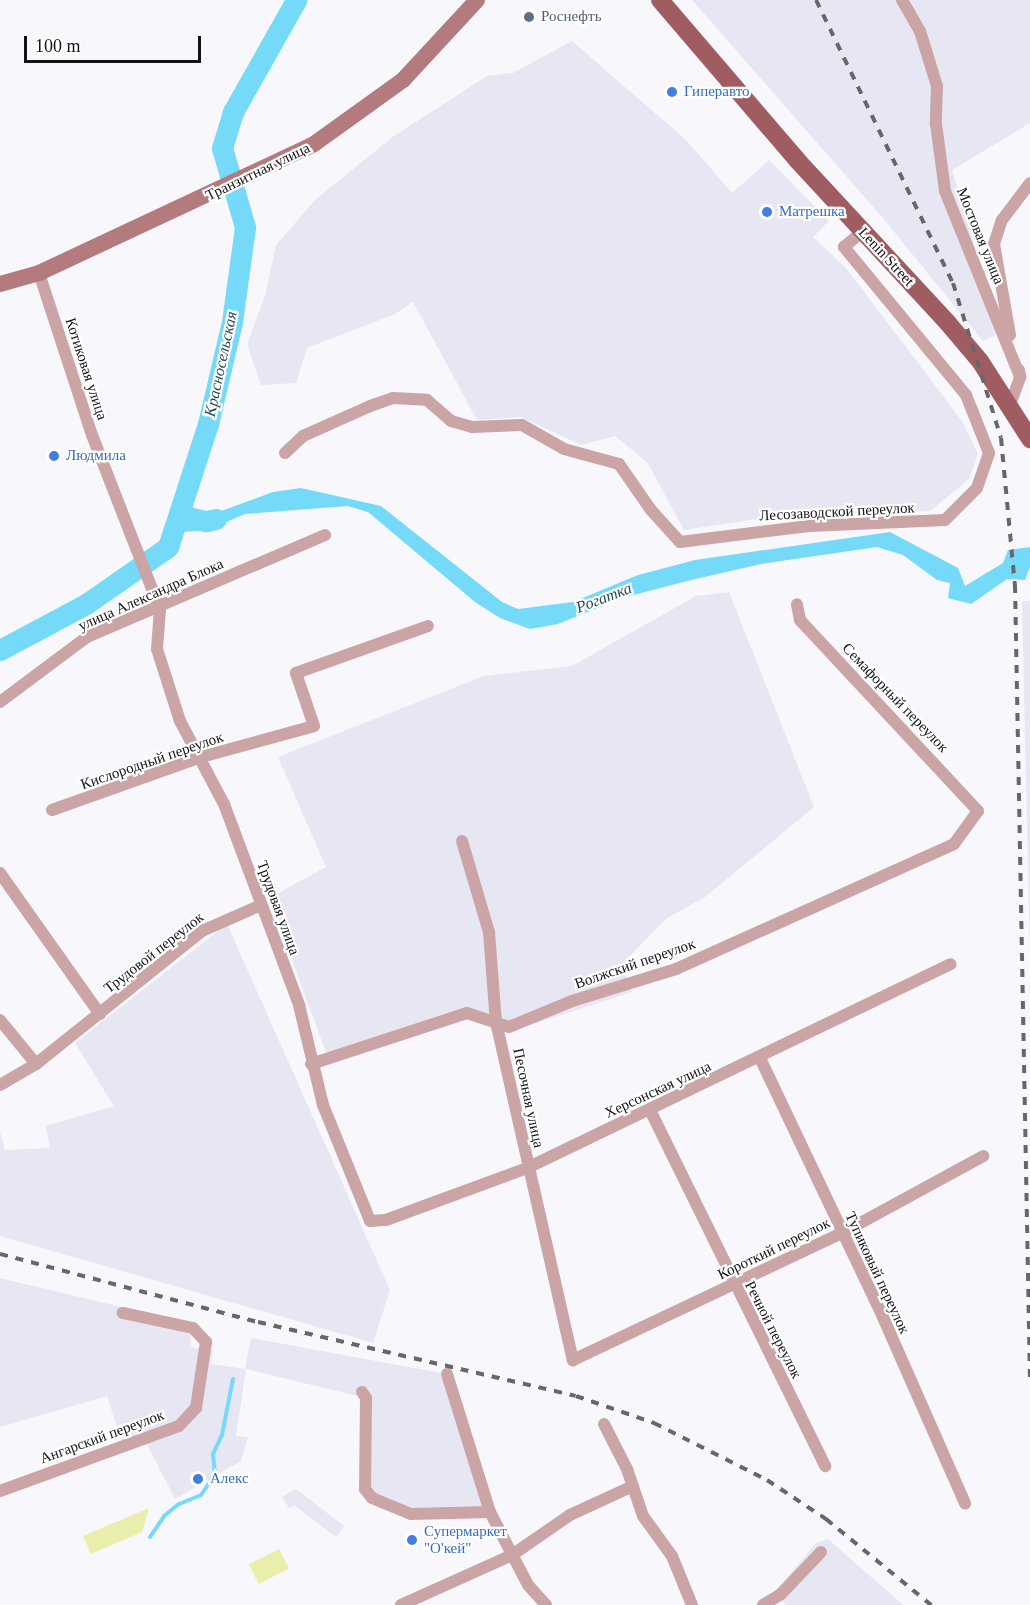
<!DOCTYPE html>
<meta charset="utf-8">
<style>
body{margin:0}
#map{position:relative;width:1030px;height:1605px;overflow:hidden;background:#f7f7fc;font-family:Georgia,serif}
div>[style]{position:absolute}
.built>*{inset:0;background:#e6e7f3}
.green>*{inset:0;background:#eaeeac;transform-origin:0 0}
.water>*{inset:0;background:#75daf8}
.stream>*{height:4px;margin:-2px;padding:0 2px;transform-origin:2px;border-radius:2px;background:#75daf8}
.river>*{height:21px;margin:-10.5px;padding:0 10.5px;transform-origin:10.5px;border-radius:10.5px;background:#75daf8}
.minor>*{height:12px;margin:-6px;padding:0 6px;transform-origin:6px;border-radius:6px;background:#cba4a5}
.secondary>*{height:16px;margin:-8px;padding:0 8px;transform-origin:8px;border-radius:8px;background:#b37b7d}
.primary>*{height:18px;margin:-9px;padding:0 9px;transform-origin:9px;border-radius:9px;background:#a05d61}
.rail>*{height:4px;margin-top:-2px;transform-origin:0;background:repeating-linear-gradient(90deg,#676769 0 8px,transparent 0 16px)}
.dots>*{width:16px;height:16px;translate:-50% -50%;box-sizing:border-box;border:3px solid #fff;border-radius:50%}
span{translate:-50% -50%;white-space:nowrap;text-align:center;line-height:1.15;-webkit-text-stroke:4.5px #fff;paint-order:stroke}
.service-label{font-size:15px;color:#4e5e75}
.left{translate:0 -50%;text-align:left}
.shop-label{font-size:15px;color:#366cbe}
.street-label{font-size:15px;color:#131314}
.water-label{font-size:16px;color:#1e4b58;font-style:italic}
.scale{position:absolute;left:24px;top:36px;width:177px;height:27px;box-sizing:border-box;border:3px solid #131314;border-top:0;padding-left:8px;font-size:18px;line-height:21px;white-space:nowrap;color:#131314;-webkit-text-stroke:4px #fff;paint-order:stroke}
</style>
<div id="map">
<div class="built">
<i style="clip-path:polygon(692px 0,1030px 0,1030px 123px,952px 170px,1000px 333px,983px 341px,882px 217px)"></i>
<i style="clip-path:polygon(572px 41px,686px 140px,732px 193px,769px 160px,829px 221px,813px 237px,846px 268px,962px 421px,978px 454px,969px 479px,930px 511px,778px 516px,684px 530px,647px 462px,615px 436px,581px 445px,521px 417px,477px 420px,413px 302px,395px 314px,307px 348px,296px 383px,261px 385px,247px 344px,265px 296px,276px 245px,316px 199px,394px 136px,487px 76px,513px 73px)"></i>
<i style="clip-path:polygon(729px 592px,814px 807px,705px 897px,667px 918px,622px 964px,632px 992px,509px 1032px,467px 1017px,330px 1063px,269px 898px,326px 867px,278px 757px,484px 676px,572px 666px,696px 596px)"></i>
<i style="clip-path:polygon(1022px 601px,1030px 601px,1030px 961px)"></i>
<i style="clip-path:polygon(227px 924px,390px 1290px,373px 1343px,0 1236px,0 1132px,5px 1150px,50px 1148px,46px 1126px,114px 1106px,75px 1043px)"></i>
<i style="clip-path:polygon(0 1278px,180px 1321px,191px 1334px,190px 1347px,213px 1351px,211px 1364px,245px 1369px,251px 1338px,447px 1374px,490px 1512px,420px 1515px,365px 1489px,366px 1398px,246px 1369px,236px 1436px,248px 1437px,241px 1461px,175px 1499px,144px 1438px,123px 1445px,107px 1396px,0 1427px)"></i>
<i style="clip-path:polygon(296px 1489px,344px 1526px,336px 1537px,294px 1505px,289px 1508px,282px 1497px)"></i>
<i style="clip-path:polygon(828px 1539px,903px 1605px,787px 1605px,773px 1594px,816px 1543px)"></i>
</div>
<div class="green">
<i style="clip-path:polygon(149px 1508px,142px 1532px,91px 1554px,83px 1536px)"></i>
<i style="left:279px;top:1549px;width:22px;height:34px;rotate:63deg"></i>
</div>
<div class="water">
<i style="clip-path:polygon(301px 488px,381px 506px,502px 602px,518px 609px,573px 602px,638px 575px,695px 560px,890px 532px,958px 568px,965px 586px,1003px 563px,1008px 550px,1030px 547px,1030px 567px,1025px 580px,1007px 579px,971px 604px,948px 598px,950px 583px,937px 580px,903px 555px,877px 547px,761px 564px,687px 581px,622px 598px,558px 624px,530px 629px,500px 618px,475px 602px,368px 512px,348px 506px,245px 514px,208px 530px,183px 532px,191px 507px,205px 517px,273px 492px)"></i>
</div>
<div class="stream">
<i style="left:150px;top:1537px;width:25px;rotate:-56deg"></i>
<i style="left:164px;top:1516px;width:19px;rotate:-39deg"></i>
<i style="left:179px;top:1504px;width:24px;rotate:-22deg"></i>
<i style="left:201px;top:1495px;width:25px;rotate:-56deg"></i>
<i style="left:215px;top:1474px;width:20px;rotate:-96deg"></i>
<i style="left:213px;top:1454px;width:21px;rotate:-65deg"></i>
<i style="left:222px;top:1435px;width:57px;rotate:-78.9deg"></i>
</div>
<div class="river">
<i style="left:179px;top:515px;width:28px;rotate:13deg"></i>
<i style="left:206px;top:521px;width:10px;rotate:-11deg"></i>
<i style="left:0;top:650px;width:98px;rotate:-28.1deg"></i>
<i style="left:86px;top:604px;width:100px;rotate:-34.8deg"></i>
<i style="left:168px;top:547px;width:129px;rotate:-72deg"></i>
<i style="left:208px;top:424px;width:105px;rotate:-76.8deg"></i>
<i style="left:232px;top:322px;width:96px;rotate:-82.2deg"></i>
<i style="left:245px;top:227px;width:82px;rotate:-106.2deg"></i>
<i style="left:222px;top:148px;width:38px;rotate:-73deg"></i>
<i style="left:233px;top:112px;width:129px;rotate:-60.6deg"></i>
</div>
<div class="minor">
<i style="left:902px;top:0;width:36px;rotate:60deg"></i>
<i style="left:920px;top:31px;width:58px;rotate:72.8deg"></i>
<i style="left:937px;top:86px;width:38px;rotate:92deg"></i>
<i style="left:936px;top:124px;width:68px;rotate:82.3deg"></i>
<i style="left:945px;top:191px;width:201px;rotate:68deg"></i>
<i style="left:39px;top:273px;width:170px;rotate:71.9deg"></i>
<i style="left:92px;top:435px;width:187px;rotate:68.7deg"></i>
<i style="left:160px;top:609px;width:40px;rotate:94.3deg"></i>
<i style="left:157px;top:649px;width:76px;rotate:72.3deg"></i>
<i style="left:180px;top:721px;width:94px;rotate:62.1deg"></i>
<i style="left:224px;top:804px;width:215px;rotate:69.5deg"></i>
<i style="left:299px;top:1005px;width:103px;rotate:76.5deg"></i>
<i style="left:323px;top:1105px;width:125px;rotate:67.9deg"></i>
<i style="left:370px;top:1221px;width:16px;rotate:-4deg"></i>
<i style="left:386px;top:1220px;width:150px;rotate:-20.2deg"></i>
<i style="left:527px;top:1168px;width:470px;rotate:-25.7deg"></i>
<i style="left:1010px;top:335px;width:92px;rotate:-100deg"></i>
<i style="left:994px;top:244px;width:25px;rotate:-72deg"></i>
<i style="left:1002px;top:220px;width:46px;rotate:-52.9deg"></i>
<i style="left:1010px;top:405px;width:30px;rotate:-70deg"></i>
<i style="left:1020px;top:377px;width:7px;rotate:-98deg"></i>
<i style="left:285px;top:453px;width:25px;rotate:-43deg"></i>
<i style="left:303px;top:436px;width:73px;rotate:-24.1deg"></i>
<i style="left:370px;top:406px;width:24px;rotate:-19deg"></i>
<i style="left:393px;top:398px;width:34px;rotate:3deg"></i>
<i style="left:427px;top:400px;width:32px;rotate:41deg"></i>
<i style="left:451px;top:421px;width:22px;rotate:16deg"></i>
<i style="left:472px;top:427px;width:50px;rotate:-2.3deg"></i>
<i style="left:522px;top:425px;width:48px;rotate:29.7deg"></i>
<i style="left:564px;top:449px;width:57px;rotate:15.3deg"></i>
<i style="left:619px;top:464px;width:56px;rotate:55.2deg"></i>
<i style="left:651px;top:510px;width:43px;rotate:47.8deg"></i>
<i style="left:680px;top:542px;width:130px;rotate:-7.1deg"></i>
<i style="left:809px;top:526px;width:136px;rotate:-2.5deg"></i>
<i style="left:945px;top:520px;width:45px;rotate:-45deg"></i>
<i style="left:977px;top:488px;width:37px;rotate:-71deg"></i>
<i style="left:989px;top:453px;width:62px;rotate:-111.6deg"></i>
<i style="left:966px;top:395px;width:192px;rotate:-129.5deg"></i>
<i style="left:844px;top:247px;width:23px;rotate:-40deg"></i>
<i style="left:0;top:702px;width:109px;rotate:-36.8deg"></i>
<i style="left:87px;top:637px;width:259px;rotate:-23.2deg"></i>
<i style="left:52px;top:810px;width:158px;rotate:-19.6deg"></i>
<i style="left:201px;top:757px;width:117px;rotate:-15.3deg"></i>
<i style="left:314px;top:726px;width:56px;rotate:-108.8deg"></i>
<i style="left:296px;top:673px;width:140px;rotate:-19.6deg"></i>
<i style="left:462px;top:841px;width:95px;rotate:73.5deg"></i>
<i style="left:489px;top:932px;width:90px;rotate:85.6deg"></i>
<i style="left:496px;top:1022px;width:347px;rotate:77.2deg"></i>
<i style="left:573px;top:1360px;width:297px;rotate:-25.3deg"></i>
<i style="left:842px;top:1233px;width:161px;rotate:-28.6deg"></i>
<i style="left:0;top:873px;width:173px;rotate:54.7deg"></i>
<i style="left:0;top:1020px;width:57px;rotate:50.7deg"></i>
<i style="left:760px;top:1058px;width:284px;rotate:64.6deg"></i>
<i style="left:882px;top:1315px;width:206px;rotate:66.2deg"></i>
<i style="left:311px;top:1064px;width:164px;rotate:-18.1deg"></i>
<i style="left:467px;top:1013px;width:44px;rotate:18.4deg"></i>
<i style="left:509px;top:1027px;width:68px;rotate:-22.4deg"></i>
<i style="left:572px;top:1001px;width:109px;rotate:-17.1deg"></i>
<i style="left:676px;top:969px;width:305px;rotate:-24.2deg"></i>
<i style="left:954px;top:844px;width:41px;rotate:-54deg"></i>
<i style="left:978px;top:811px;width:261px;rotate:-133deg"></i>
<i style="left:800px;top:620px;width:16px;rotate:-101deg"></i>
<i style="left:0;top:1085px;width:42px;rotate:-30.3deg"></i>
<i style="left:36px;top:1064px;width:213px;rotate:-38.7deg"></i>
<i style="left:202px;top:931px;width:64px;rotate:-23.8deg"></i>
<i style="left:650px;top:1110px;width:397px;rotate:63.8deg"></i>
<i style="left:447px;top:1374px;width:145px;rotate:72.7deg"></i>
<i style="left:490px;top:1512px;width:82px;rotate:62.5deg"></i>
<i style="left:528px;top:1585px;width:27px;rotate:48deg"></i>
<i style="left:362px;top:1392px;width:7px;rotate:56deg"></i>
<i style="left:366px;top:1398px;width:91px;rotate:90.6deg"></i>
<i style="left:365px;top:1489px;width:11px;rotate:52deg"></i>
<i style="left:372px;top:1498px;width:42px;rotate:22.3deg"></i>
<i style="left:411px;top:1514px;width:79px;rotate:-1.5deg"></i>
<i style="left:604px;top:1424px;width:51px;rotate:62.9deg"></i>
<i style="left:627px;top:1469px;width:50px;rotate:71.2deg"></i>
<i style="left:643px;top:1516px;width:49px;rotate:54.1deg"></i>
<i style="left:672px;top:1556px;width:53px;rotate:67.8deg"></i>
<i style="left:0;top:1491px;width:190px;rotate:-20deg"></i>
<i style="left:179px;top:1426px;width:25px;rotate:-47deg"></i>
<i style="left:196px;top:1408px;width:67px;rotate:-81.4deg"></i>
<i style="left:206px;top:1342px;width:19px;rotate:-133deg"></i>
<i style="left:193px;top:1328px;width:72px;rotate:-167.9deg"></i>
<i style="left:401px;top:1605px;width:122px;rotate:-24.2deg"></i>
<i style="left:512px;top:1555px;width:70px;rotate:-34.6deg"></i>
<i style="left:570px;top:1515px;width:69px;rotate:-24.7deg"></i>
<i style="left:763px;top:1605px;width:21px;rotate:-31deg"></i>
<i style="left:781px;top:1594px;width:58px;rotate:-46.4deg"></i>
</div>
<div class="secondary">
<i style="left:0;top:284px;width:41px;rotate:-15.8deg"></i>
<i style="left:39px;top:273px;width:304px;rotate:-25.1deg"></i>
<i style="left:314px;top:144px;width:110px;rotate:-35.7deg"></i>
<i style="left:403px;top:80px;width:109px;rotate:-47.2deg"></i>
</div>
<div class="primary">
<i style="left:660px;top:0;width:211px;rotate:49.4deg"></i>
<i style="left:797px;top:160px;width:221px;rotate:47.2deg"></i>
<i style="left:947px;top:322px;width:51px;rotate:49.8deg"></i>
<i style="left:980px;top:361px;width:93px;rotate:57.3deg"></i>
</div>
<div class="rail">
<i style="left:816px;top:0;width:314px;rotate:64.2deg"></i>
<i style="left:953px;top:283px;width:162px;rotate:72.8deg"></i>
<i style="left:1001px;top:438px;width:148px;rotate:84.6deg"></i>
<i style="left:1015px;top:585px;width:794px;rotate:88.92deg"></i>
<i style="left:0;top:1254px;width:267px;rotate:14.8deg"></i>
<i style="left:258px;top:1322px;width:326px;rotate:13.1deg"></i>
<i style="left:576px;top:1396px;width:83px;rotate:19.1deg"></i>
<i style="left:654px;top:1423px;width:127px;rotate:26.8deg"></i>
<i style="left:767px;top:1480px;width:71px;rotate:33.5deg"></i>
<i style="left:826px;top:1519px;width:136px;rotate:39.3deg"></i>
</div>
<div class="dots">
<i style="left:529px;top:17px;background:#5c6f8a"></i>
<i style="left:672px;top:92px;background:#3f7fe0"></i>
<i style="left:767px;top:212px;background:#3f7fe0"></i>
<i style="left:54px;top:456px;background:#3f7fe0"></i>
<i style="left:198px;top:1479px;background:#3f7fe0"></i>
<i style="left:412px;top:1540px;background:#3f7fe0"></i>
</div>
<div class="service-label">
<span class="left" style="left:541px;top:17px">Роснефть</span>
</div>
<div class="shop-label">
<span class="left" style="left:684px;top:92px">Гиперавто</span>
<span class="left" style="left:779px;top:212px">Матрешка</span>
<span class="left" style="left:66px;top:456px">Людмила</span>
<span class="left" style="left:210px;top:1479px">Алекс</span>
<span class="left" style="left:424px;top:1540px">Супермаркет<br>"О'кей"</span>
</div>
<div class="street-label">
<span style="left:258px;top:172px;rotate:-26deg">Транзитная улица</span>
<span style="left:980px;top:236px;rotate:68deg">Мостовая улица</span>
<span style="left:886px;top:257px;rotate:47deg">Lenin Street</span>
<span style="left:86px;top:369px;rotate:72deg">Котиковая улица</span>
<span style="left:837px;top:512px;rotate:-3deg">Лесозаводской переулок</span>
<span style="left:151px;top:595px;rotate:-24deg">улица Александра Блока</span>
<span style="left:895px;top:698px;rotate:46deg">Семафорный переулок</span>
<span style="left:152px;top:761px;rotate:-19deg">Кислородный переулок</span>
<span style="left:278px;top:908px;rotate:70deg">Трудовая улица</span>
<span style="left:154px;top:953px;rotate:-38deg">Трудовой переулок</span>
<span style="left:635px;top:964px;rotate:-19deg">Волжский переулок</span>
<span style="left:658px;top:1090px;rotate:-25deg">Херсонская улица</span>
<span style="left:528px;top:1098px;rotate:78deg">Песочная улица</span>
<span style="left:774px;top:1249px;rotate:-26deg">Короткий переулок</span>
<span style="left:877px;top:1273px;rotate:65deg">Тупиковый переулок</span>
<span style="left:773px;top:1330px;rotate:63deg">Речной переулок</span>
<span style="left:102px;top:1437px;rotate:-20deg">Ангарский переулок</span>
</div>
<div class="water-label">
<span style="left:221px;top:364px;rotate:-78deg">Красносельская</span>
<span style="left:604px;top:598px;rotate:-21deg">Рогатка</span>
</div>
<div class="scale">100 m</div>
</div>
